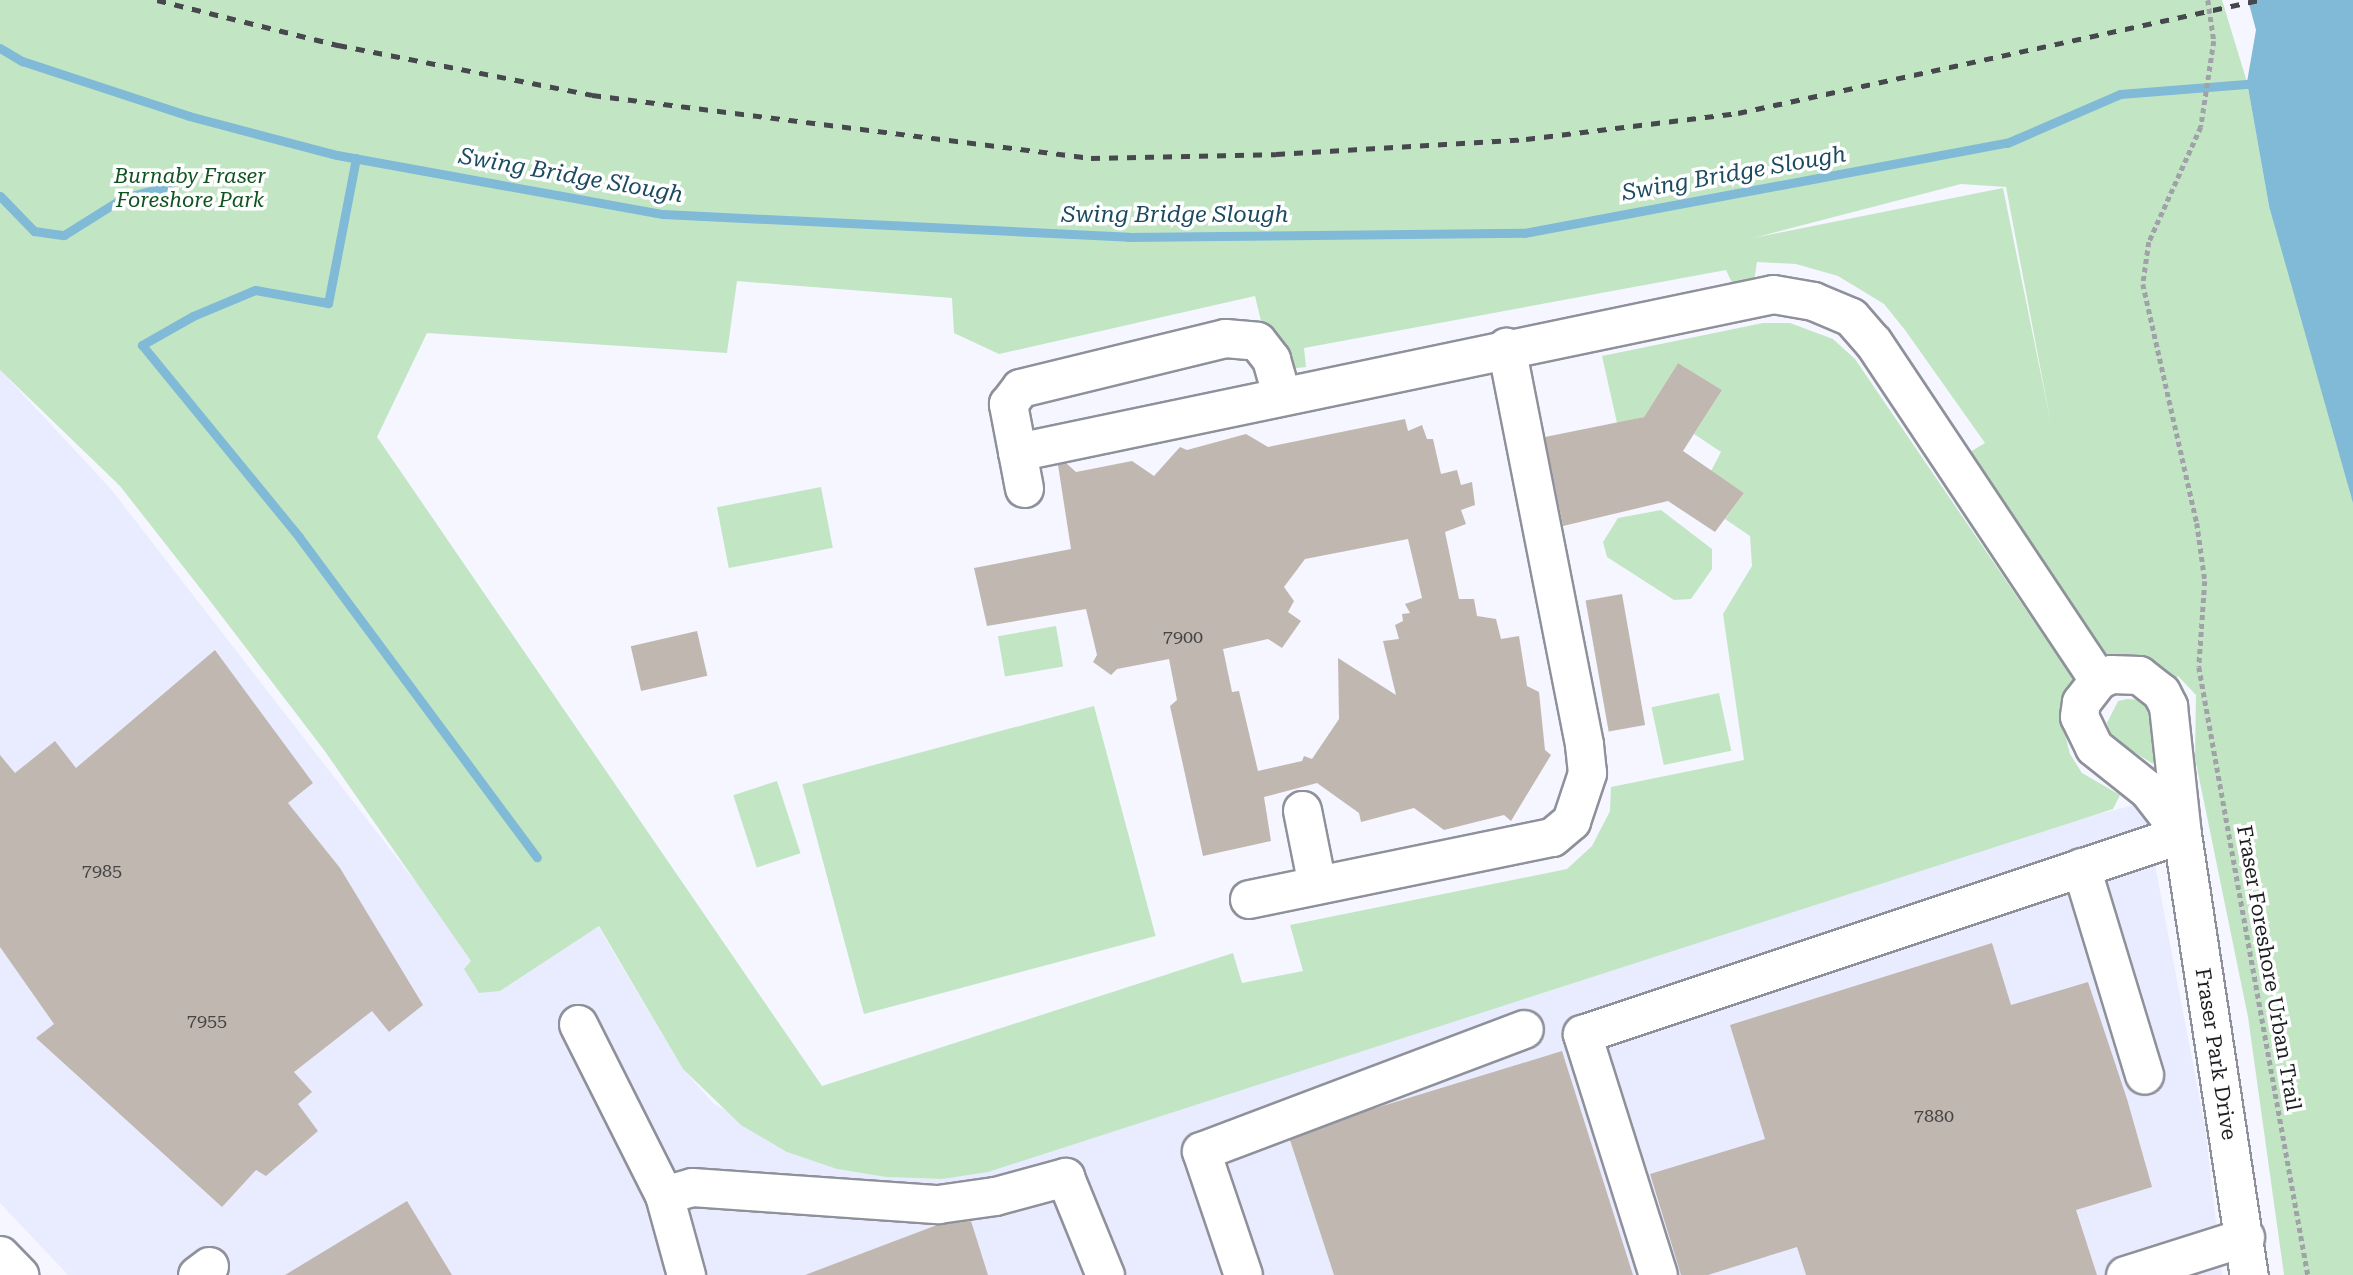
<!DOCTYPE html>
<style>
body{margin:0}
#map{position:relative;width:2353px;height:1275px;overflow:hidden;background:#f5f6ff;font-family:"Roboto Serif",serif}
div>[style]{position:absolute}
.built>*{inset:0;background:#e9ecfe}
.green>*{inset:0;background:#c2e6c4;transform-origin:0 0}
.water>*{inset:0;background:#80bad7}
.stream>*{height:9px;margin:-4.5px;padding:0 4.5px;transform-origin:4.5px;border-radius:4.5px;background:#80bad7}
.building>*{inset:0;background:#c1b7b1;transform-origin:0 0}
.path>*{height:4.5px;margin-top:-2.25px;transform-origin:0;background:repeating-linear-gradient(90deg,#a1a2a9 0 5px,transparent 0 8.5px)}
.roads{filter:drop-shadow(2px 0 #8f919a) drop-shadow(-2px 0 #8f919a) drop-shadow(0 2px #8f919a) drop-shadow(0 -2px #8f919a)}
.minor>*{height:37px;margin:-18.5px;padding:0 18.5px;transform-origin:18.5px;border-radius:18.5px;background:#fff}
.rail>*{height:5px;margin-top:-2.5px;transform-origin:0;background:repeating-linear-gradient(90deg,#47484d 0 9px,transparent 0 18px)}
span{translate:-50% -50%;white-space:nowrap;text-align:center;line-height:1.15;-webkit-text-stroke:7px #fff;paint-order:stroke}
.number-label{font-size:18px;color:#454445}
.number-label span{-webkit-text-stroke-width:0}
.park-label{font-size:21px;color:#115320;font-style:italic}
.street-label{font-size:21px;color:#1c1d21}
.water-label{font-size:23px;color:#1c4b60;font-style:italic}
</style>
<div id="map">
<div class="built">
<i style="clip-path:polygon(0 370px,110px 488px,500px 991px,598px 926px,683px 1069px,714px 1104px,837px 1169px,886px 1177px,942px 1179px,2064px 823px,2138px 804px,2147px 823px,2205px 1127px,2222px 1275px,68px 1275px,0 1203px)"></i>
</div>
<div class="green">
<i style="clip-path:polygon(evenodd,0 0,2222px 0,2247px 82px,2269px 206px,2353px 360px,2353px 1275px,2284px 1275px,2248px 1017px,2195px 758px,2196px 695px,2178px 676px,2175px 679px,2155px 666px,2109px 658px,2098px 652px,1965px 455px,1985px 443px,1905px 330px,1884px 304px,1838px 276px,1796px 264px,1757px 262px,1753px 288px,1735px 289px,1726px 270px,1304px 348px,1306px 367px,1273px 371px,1255px 296px,999px 354px,954px 333px,952px 298px,737px 281px,727px 353px,427px 333px,377px 437px,822px 1086px,1233px 953px,1242px 983px,1303px 971px,1290px 925px,1567px 869px,1592px 846px,1610px 811px,1611px 787px,1744px 760px,1723px 614px,1752px 566px,1750px 536px,1725px 519px,1744px 493px,1711px 471px,1721px 452px,1694px 434px,1722px 390px,1678px 363px,1644px 417px,1617px 423px,1602px 356px,1763px 323px,1790px 323px,1833px 339px,1855px 359px,2075px 682px,2064px 730px,2070px 754px,2082px 773px,2120px 795px,2113px 809px,988px 1172px,942px 1179px,886px 1177px,837px 1169px,787px 1152px,741px 1125px,683px 1069px,599px 926px,500px 991px,479px 993px,464px 969px,471px 961px,324px 750px,207px 597px,120px 486px,0 370px,0 0,1961px 184px,2006px 187px,2051px 424px,2003px 188px,1753px 238px,1961px 184px)"></i>
<i style="left:821px;top:487px;width:62px;height:106px;rotate:79deg"></i>
<i style="clip-path:polygon(1661px 510px,1712px 549px,1712px 569px,1691px 599px,1674px 600px,1607px 557px,1603px 542px,1618px 518px)"></i>
<i style="left:1056px;top:626px;width:41px;height:59px;rotate:80deg"></i>
<i style="left:1719px;top:693px;width:59px;height:69px;rotate:78deg"></i>
<i style="clip-path:polygon(2127px 699px,2145px 700px,2157px 755px,2153px 764px,2111px 737px,2107px 723px,2118px 701px)"></i>
<i style="left:1094px;top:706px;width:238px;height:302px;rotate:75deg"></i>
<i style="left:777px;top:781px;width:76px;height:46px;rotate:72deg"></i>
</div>
<div class="water">
<i style="clip-path:polygon(2248px 0,2353px 0,2353px 503px,2269px 206px,2247px 82px,2256px 30px)"></i>
</div>
<div class="stream">
<i style="left:0;top:48px;width:26px;rotate:31deg"></i>
<i style="left:22px;top:61px;width:176px;rotate:18.2deg"></i>
<i style="left:189px;top:116px;width:153px;rotate:14.8deg"></i>
<i style="left:337px;top:155px;width:331px;rotate:10.3deg"></i>
<i style="left:663px;top:214px;width:466px;rotate:2.8deg"></i>
<i style="left:1128px;top:237px;width:396px;rotate:-0.6deg"></i>
<i style="left:1524px;top:233px;width:491px;rotate:-10.6deg"></i>
<i style="left:2007px;top:143px;width:123px;rotate:-23.4deg"></i>
<i style="left:2120px;top:94px;width:139px;rotate:-4.5deg"></i>
<i style="left:356px;top:158px;width:148px;rotate:100.9deg"></i>
<i style="left:328px;top:303px;width:74px;rotate:-169.9deg"></i>
<i style="left:255px;top:290px;width:67px;rotate:157.2deg"></i>
<i style="left:193px;top:316px;width:59px;rotate:150.4deg"></i>
<i style="left:142px;top:345px;width:248px;rotate:50.7deg"></i>
<i style="left:299px;top:537px;width:399px;rotate:53.4deg"></i>
<i style="left:0;top:196px;width:49px;rotate:45.8deg"></i>
<i style="left:34px;top:231px;width:30px;rotate:8deg"></i>
<i style="left:64px;top:235px;width:70px;rotate:-32.1deg"></i>
<i style="left:123px;top:198px;width:48px;rotate:-14.6deg"></i>
</div>
<div class="building">
<i style="clip-path:polygon(1678px 363px,1722px 390px,1683px 451px,1744px 493px,1715px 532px,1668px 501px,1563px 526px,1545px 437px,1644px 417px)"></i>
<i style="clip-path:polygon(evenodd,1405px 419px,1408px 431px,1422px 425px,1427px 439px,1433px 439px,1441px 474px,1457px 470px,1461px 485px,1472px 482px,1475px 505px,1461px 510px,1466px 524px,1445px 532px,1459px 599px,1474px 599px,1477px 616px,1496px 619px,1501px 639px,1519px 636px,1527px 686px,1539px 692px,1545px 750px,1551px 755px,1511px 821px,1504px 815px,1444px 830px,1414px 808px,1361px 822px,1359px 813px,1317px 783px,1264px 797px,1271px 841px,1203px 856px,1170px 706px,1177px 700px,1169px 659px,1117px 669px,1111px 675px,1093px 662px,1097px 655px,1086px 609px,987px 626px,974px 568px,1071px 549px,1058px 465px,1066px 463px,1076px 472px,1132px 461px,1154px 476px,1180px 447px,1187px 450px,1246px 434px,1268px 447px,1405px 419px,1408px 539px,1422px 598px,1405px 604px,1410px 613px,1402px 614px,1403px 621px,1395px 625px,1399px 639px,1383px 641px,1396px 695px,1338px 658px,1339px 719px,1312px 759px,1304px 756px,1302px 761px,1258px 771px,1239px 691px,1232px 692px,1223px 649px,1268px 639px,1282px 648px,1301px 621px,1288px 612px,1294px 601px,1284px 587px,1305px 559px,1408px 539px)"></i>
<i style="left:1622px;top:594px;width:133px;height:37px;rotate:80deg"></i>
<i style="left:697px;top:631px;width:46px;height:68px;rotate:77deg"></i>
<i style="clip-path:polygon(215px 650px,313px 783px,288px 803px,340px 868px,423px 1005px,389px 1032px,372px 1011px,294px 1072px,312px 1092px,298px 1104px,318px 1131px,266px 1176px,256px 1170px,222px 1207px,36px 1038px,54px 1024px,0 947px,0 755px,15px 773px,55px 741px,76px 768px)"></i>
<i style="clip-path:polygon(1992px 943px,2011px 1005px,2088px 982px,2127px 1099px,2152px 1187px,2076px 1210px,2097px 1275px,1806px 1275px,1797px 1247px,1708px 1275px,1681px 1275px,1650px 1174px,1765px 1139px,1730px 1025px)"></i>
<i style="clip-path:polygon(1562px 1051px,1633px 1275px,1334px 1275px,1290px 1140px,1366px 1111px)"></i>
<i style="clip-path:polygon(407px 1201px,452px 1275px,285px 1275px)"></i>
<i style="clip-path:polygon(971px 1221px,988px 1275px,805px 1275px,937px 1225px)"></i>
</div>
<div class="path">
<i style="left:2208px;top:0;width:41px;rotate:81.7deg"></i>
<i style="left:2214px;top:41px;width:87px;rotate:98.6deg"></i>
<i style="left:2201px;top:127px;width:126px;rotate:114.3deg"></i>
<i style="left:2149px;top:242px;width:42px;rotate:98.1deg"></i>
<i style="left:2143px;top:284px;width:245px;rotate:77.3deg"></i>
<i style="left:2197px;top:523px;width:59px;rotate:82.1deg"></i>
<i style="left:2205px;top:581px;width:86px;rotate:94deg"></i>
<i style="left:2199px;top:667px;width:618px;rotate:79.84deg"></i>
</div>
<div class="roads">
<div class="minor">
<i style="left:1017px;top:452px;width:772px;rotate:-11.8deg"></i>
<i style="left:1773px;top:294px;width:41px;rotate:9.9deg"></i>
<i style="left:1813px;top:301px;width:41px;rotate:22.8deg"></i>
<i style="left:1851px;top:317px;width:33px;rotate:49deg"></i>
<i style="left:1873px;top:342px;width:406px;rotate:56.3deg"></i>
<i style="left:1024px;top:488px;width:86px;rotate:-100.8deg"></i>
<i style="left:1008px;top:404px;width:20px;rotate:-53deg"></i>
<i style="left:1020px;top:388px;width:211px;rotate:-13.7deg"></i>
<i style="left:1225px;top:338px;width:32px;rotate:5deg"></i>
<i style="left:1257px;top:341px;width:23px;rotate:52deg"></i>
<i style="left:1271px;top:359px;width:37px;rotate:74deg"></i>
<i style="left:1302px;top:810px;width:76px;rotate:78.7deg"></i>
<i style="left:2182px;top:834px;width:56px;rotate:-127.7deg"></i>
<i style="left:2148px;top:790px;width:69px;rotate:-141.5deg"></i>
<i style="left:2094px;top:747px;width:34px;rotate:-116deg"></i>
<i style="left:2079px;top:716px;width:14px;rotate:-82deg"></i>
<i style="left:2081px;top:702px;width:28px;rotate:-52deg"></i>
<i style="left:2098px;top:680px;width:14px;rotate:-25deg"></i>
<i style="left:2111px;top:674px;width:28px;rotate:2deg"></i>
<i style="left:2139px;top:675px;width:28px;rotate:38deg"></i>
<i style="left:2161px;top:692px;width:16px;rotate:63deg"></i>
<i style="left:2168px;top:706px;width:129px;rotate:83.8deg"></i>
<i style="left:2182px;top:834px;width:446px;rotate:81.4deg"></i>
<i style="left:2081px;top:867px;width:217px;rotate:73.1deg"></i>
<i style="left:1249px;top:899px;width:309px;rotate:-11.6deg"></i>
<i style="left:1552px;top:837px;width:25px;rotate:-40deg"></i>
<i style="left:1571px;top:821px;width:51px;rotate:-71.6deg"></i>
<i style="left:1587px;top:773px;width:29px;rotate:-96deg"></i>
<i style="left:1584px;top:744px;width:405px;rotate:-101.1deg"></i>
<i style="left:578px;top:1024px;width:191px;rotate:63.3deg"></i>
<i style="left:664px;top:1195px;width:29px;rotate:-16deg"></i>
<i style="left:692px;top:1187px;width:247px;rotate:4deg"></i>
<i style="left:938px;top:1204px;width:58px;rotate:-8deg"></i>
<i style="left:995px;top:1196px;width:73px;rotate:-15.2deg"></i>
<i style="left:1065px;top:1177px;width:106px;rotate:67.8deg"></i>
<i style="left:664px;top:1195px;width:83px;rotate:74.6deg"></i>
<i style="left:0;top:1255px;width:28px;rotate:46deg"></i>
<i style="left:197px;top:1275px;width:15px;rotate:-37deg"></i>
<i style="left:1243px;top:1275px;width:131px;rotate:-108.7deg"></i>
<i style="left:1201px;top:1151px;width:345px;rotate:-20.7deg"></i>
<i style="left:1658px;top:1275px;width:253px;rotate:-107.5deg"></i>
<i style="left:1582px;top:1034px;width:632px;rotate:-18.43deg"></i>
<i style="left:2125px;top:1275px;width:126px;rotate:-17.6deg"></i>
</div>
</div>
<div class="rail">
<i style="left:157px;top:0;width:187px;rotate:14deg"></i>
<i style="left:338px;top:45px;width:259px;rotate:11.1deg"></i>
<i style="left:592px;top:95px;width:503px;rotate:7.2deg"></i>
<i style="left:1091px;top:158px;width:185px;rotate:-1.2deg"></i>
<i style="left:1276px;top:154px;width:250px;rotate:-3.4deg"></i>
<i style="left:1526px;top:139px;width:214px;rotate:-7deg"></i>
<i style="left:1738px;top:113px;width:533px;rotate:-12.24deg"></i>
</div>
<div class="number-label">
<span style="left:1183px;top:637px">7900</span>
<span style="left:102px;top:871px">7985</span>
<span style="left:207px;top:1021px">7955</span>
<span style="left:1934px;top:1116px">7880</span>
</div>
<div class="park-label">
<span style="left:190px;top:188px">Burnaby Fraser<br>Foreshore Park</span>
</div>
<div class="street-label">
<span style="left:2269px;top:968px;rotate:80deg">Fraser Foreshore Urban Trail</span>
<span style="left:2216px;top:1054px;rotate:81deg">Fraser Park Drive</span>
</div>
<div class="water-label">
<span style="left:1734px;top:174px;rotate:-10deg">Swing Bridge Slough</span>
<span style="left:571px;top:176px;rotate:10deg">Swing Bridge Slough</span>
<span style="left:1175px;top:215px">Swing Bridge Slough</span>
</div>
</div>
